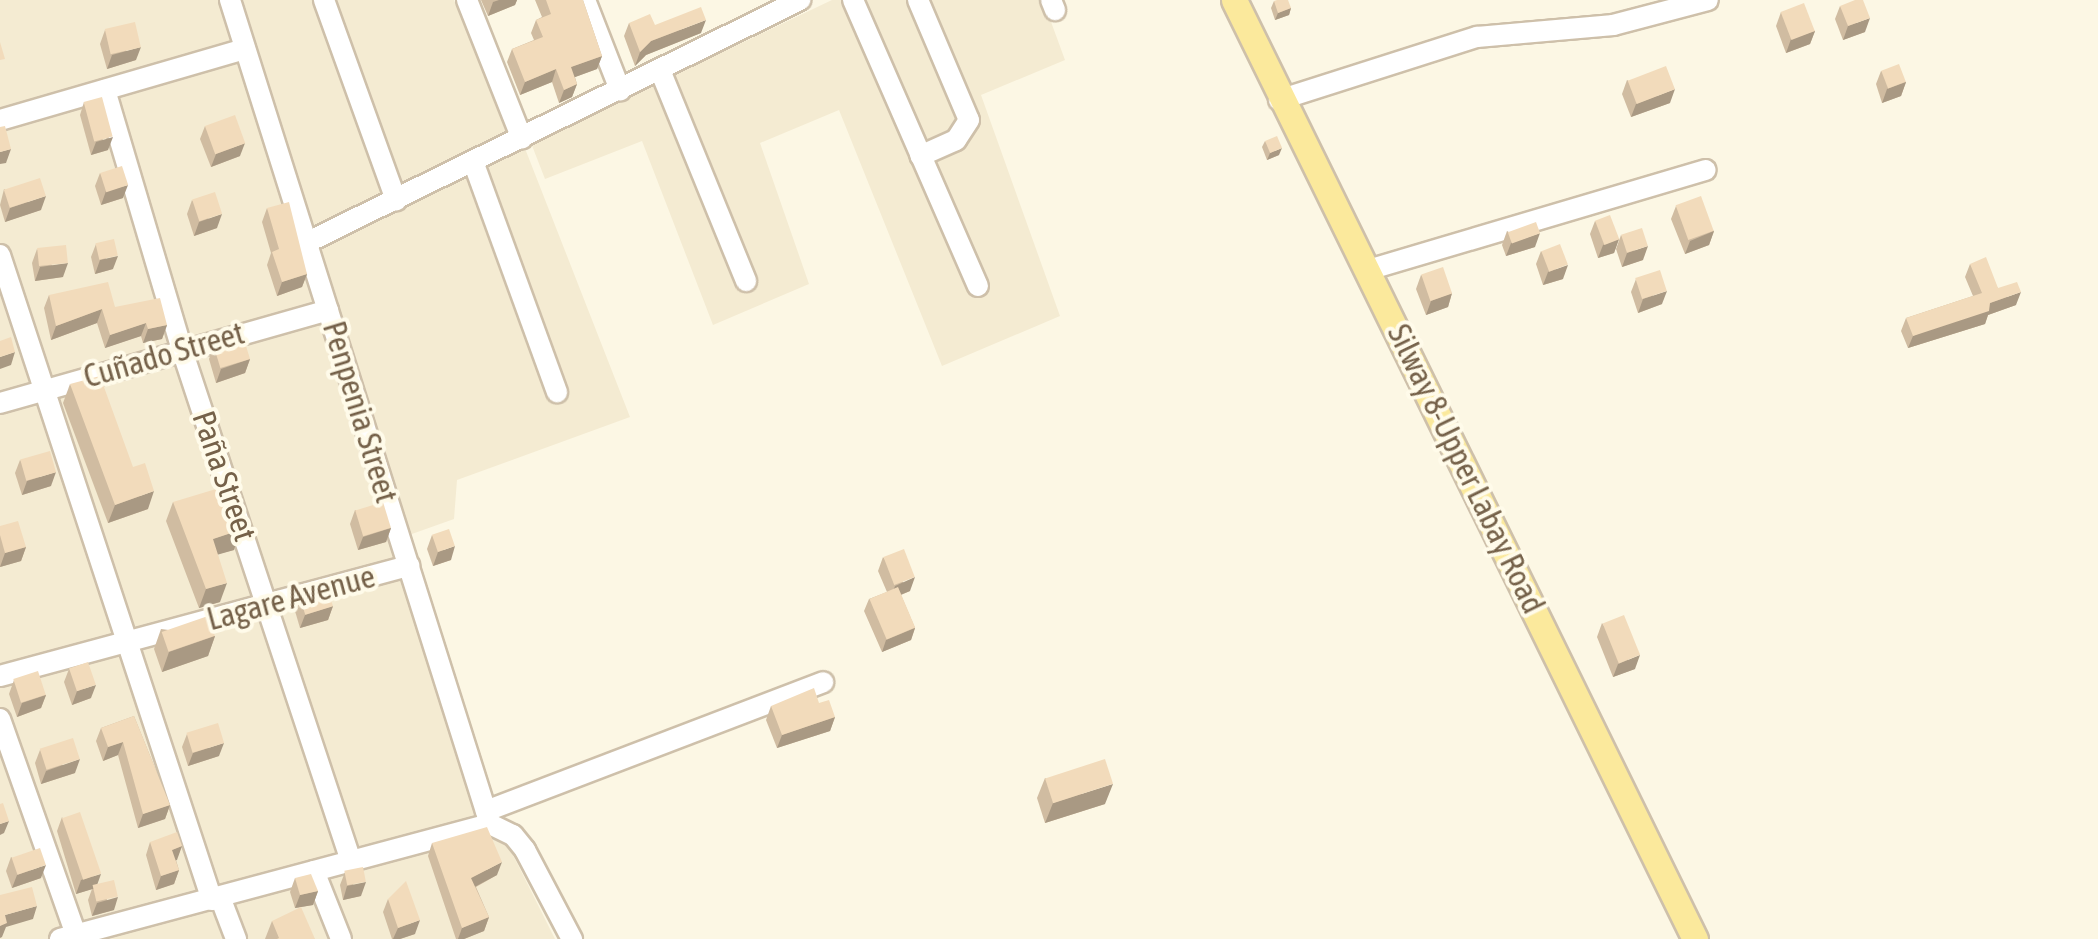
<!DOCTYPE html>
<meta charset="utf-8">
<style>
body{margin:0}
#map{position:relative;width:2098px;height:939px;overflow:hidden;background:#fcf7e4;font-family:"Asap Condensed",sans-serif}
div>[style]{position:absolute}
.residential>*{inset:0;background:#f4ebd2}
.roads{filter:drop-shadow(2px 0 #cec0aa) drop-shadow(-2px 0 #cec0aa) drop-shadow(0 2px #cec0aa) drop-shadow(0 -2px #cec0aa)}
.minor>*{height:20px;margin:-10px;padding:0 10px;transform-origin:10px;border-radius:10px;background:#fff}
.major>*{height:25px;margin:-12.5px;padding:0 12.5px;transform-origin:12.5px;border-radius:12.5px;background:#fbe99c}
.wall>*{inset:0;background:#d0bca1}
.shaded-wall>*{inset:0;background:#a99983}
.building>*{inset:0;background:#f2dbbb;transform-origin:0 0}
span{translate:-50% -50%;white-space:nowrap;text-align:center;line-height:1.15;-webkit-text-stroke:8px #fffbea;paint-order:stroke}
.street-label{font-size:32px;color:#756149}
</style>
<div id="map">
<div class="residential">
<i style="clip-path:polygon(0 0,239px 0,500px 829px,555px 939px,0 939px)"></i>
<i style="clip-path:polygon(243px 0,454px 0,502px 116px,526px 151px,630px 417px,457px 480px,454px 519px,409px 535px)"></i>
<i style="clip-path:polygon(832px 0,1043px 0,1065px 60px,981px 95px,1060px 316px,942px 366px,839px 110px,760px 143px,809px 284px,713px 325px,642px 141px,545px 179px,531px 143px)"></i>
</div>
<div class="roads">
<div class="minor">
<i style="left:230px;top:0;width:864px;rotate:72.49deg"></i>
<i style="left:324px;top:0;width:213px;rotate:70.2deg"></i>
<i style="left:467px;top:0;width:149px;rotate:68.4deg"></i>
<i style="left:585px;top:0;width:97px;rotate:68.7deg"></i>
<i style="left:853px;top:0;width:312px;rotate:66.4deg"></i>
<i style="left:918px;top:0;width:130px;rotate:67deg"></i>
<i style="left:969px;top:120px;width:24px;rotate:123deg"></i>
<i style="left:956px;top:140px;width:39px;rotate:156deg"></i>
<i style="left:1051px;top:0;width:11px;rotate:68deg"></i>
<i style="left:660px;top:70px;width:228px;rotate:67.8deg"></i>
<i style="left:105px;top:90px;width:271px;rotate:73.5deg"></i>
<i style="left:182px;top:350px;width:538px;rotate:71.7deg"></i>
<i style="left:1279px;top:100px;width:208px;rotate:-17.7deg"></i>
<i style="left:1477px;top:37px;width:137px;rotate:-5deg"></i>
<i style="left:1613px;top:25px;width:98px;rotate:-14.7deg"></i>
<i style="left:0;top:120px;width:255px;rotate:-16.2deg"></i>
<i style="left:474px;top:164px;width:243px;rotate:70deg"></i>
<i style="left:306px;top:243px;width:551px;rotate:-26.19deg"></i>
<i style="left:0;top:255px;width:679px;rotate:71.81deg"></i>
<i style="left:1368px;top:270px;width:352px;rotate:-16.5deg"></i>
<i style="left:0;top:403px;width:341px;rotate:-15.8deg"></i>
<i style="left:0;top:676px;width:424px;rotate:-15.1deg"></i>
<i style="left:0;top:719px;width:229px;rotate:70.6deg"></i>
<i style="left:486px;top:811px;width:361px;rotate:-20.9deg"></i>
<i style="left:314px;top:871px;width:73px;rotate:68.3deg"></i>
<i style="left:220px;top:897px;width:45px;rotate:69.1deg"></i>
<i style="left:60px;top:939px;width:445px;rotate:-15deg"></i>
<i style="left:490px;top:824px;width:25px;rotate:26deg"></i>
<i style="left:513px;top:835px;width:19px;rotate:51deg"></i>
<i style="left:525px;top:850px;width:101px;rotate:62.2deg"></i>
</div>
<div class="major">
<i style="left:1234px;top:0;width:1046px;rotate:63.85deg"></i>
</div>
</div>
<div class="wall">
<i style="clip-path:polygon(481px 0,517px 0,515px 5px,488px 16px)"></i>
<i style="clip-path:polygon(535px 0,583px 0,602px 56px,597px 69px,575px 77px,577px 84px,572px 97px,559px 103px,552px 82px,520px 95px,507px 62px,512px 49px,534px 40px,531px 33px,536px 20px,542px 17px)"></i>
<i style="clip-path:polygon(1274px 1px,1291px 8px,1289px 15px,1275px 20px,1271px 8px)"></i>
<i style="clip-path:polygon(1840px 6px,1865px 32px,1843px 40px,1835px 19px)"></i>
<i style="clip-path:polygon(1781px 12px,1815px 31px,1810px 44px,1786px 53px,1776px 26px)"></i>
<i style="clip-path:polygon(629px 23px,655px 25px,701px 33px,646px 55px,635px 66px,624px 36px)"></i>
<i style="clip-path:polygon(105px 30px,136px 60px,107px 69px,100px 44px)"></i>
<i style="clip-path:polygon(1881px 71px,1906px 82px,1901px 96px,1882px 103px,1876px 84px)"></i>
<i style="clip-path:polygon(1627px 80px,1670px 103px,1631px 117px,1622px 94px)"></i>
<i style="clip-path:polygon(84px 102px,108px 150px,91px 155px,80px 115px)"></i>
<i style="clip-path:polygon(205px 126px,240px 156px,211px 167px,200px 139px)"></i>
<i style="clip-path:polygon(1265px 141px,1279px 155px,1267px 160px,1262px 147px)"></i>
<i style="clip-path:polygon(100px 173px,123px 198px,101px 205px,95px 186px)"></i>
<i style="clip-path:polygon(4px 189px,41px 210px,5px 222px,0 205px)"></i>
<i style="clip-path:polygon(192px 200px,217px 228px,194px 236px,187px 214px)"></i>
<i style="clip-path:polygon(1676px 206px,1714px 231px,1709px 245px,1685px 254px,1671px 219px)"></i>
<i style="clip-path:polygon(267px 208px,307px 274px,302px 287px,277px 296px,267px 265px,271px 253px,262px 222px)"></i>
<i style="clip-path:polygon(1595px 221px,1619px 239px,1614px 253px,1598px 258px,1590px 234px)"></i>
<i style="clip-path:polygon(1507px 231px,1535px 247px,1506px 256px,1502px 245px)"></i>
<i style="clip-path:polygon(1621px 235px,1643px 260px,1622px 267px,1616px 249px)"></i>
<i style="clip-path:polygon(96px 244px,113px 269px,95px 274px,91px 257px)"></i>
<i style="clip-path:polygon(37px 249px,63px 277px,35px 281px,32px 263px)"></i>
<i style="clip-path:polygon(1541px 251px,1563px 279px,1543px 285px,1536px 264px)"></i>
<i style="clip-path:polygon(1970px 264px,1998px 288px,2016px 305px,1988px 315px,1985px 324px,1908px 348px,1901px 331px,1906px 318px,1973px 296px,1965px 277px)"></i>
<i style="clip-path:polygon(1421px 275px,1452px 293px,1448px 307px,1426px 315px,1416px 289px)"></i>
<i style="clip-path:polygon(1636px 279px,1662px 304px,1638px 313px,1631px 292px)"></i>
<i style="clip-path:polygon(49px 295px,115px 307px,167px 325px,162px 339px,143px 343px,141px 336px,105px 348px,97px 323px,51px 340px,44px 308px)"></i>
<i style="clip-path:polygon(214px 346px,250px 359px,245px 373px,216px 383px,209px 359px)"></i>
<i style="clip-path:polygon(70px 384px,148px 509px,108px 523px,63px 403px)"></i>
<i style="clip-path:polygon(20px 460px,51px 486px,22px 495px,15px 473px)"></i>
<i style="clip-path:polygon(173px 502px,240px 530px,234px 550px,218px 554px,220px 602px,199px 608px,166px 521px)"></i>
<i style="clip-path:polygon(355px 510px,391px 528px,386px 542px,358px 550px,350px 524px)"></i>
<i style="clip-path:polygon(0 526px,26px 547px,21px 561px,0 567px)"></i>
<i style="clip-path:polygon(432px 535px,451px 560px,433px 566px,427px 549px)"></i>
<i style="clip-path:polygon(883px 557px,910px 591px,901px 595px,915px 628px,911px 640px,882px 652px,864px 611px,869px 599px,887px 592px,878px 571px)"></i>
<i style="clip-path:polygon(300px 597px,333px 606px,328px 620px,300px 628px,295px 611px)"></i>
<i style="clip-path:polygon(1602px 623px,1635px 669px,1613px 677px,1597px 637px)"></i>
<i style="clip-path:polygon(161px 629px,215px 636px,208px 656px,162px 672px,154px 649px)"></i>
<i style="clip-path:polygon(69px 669px,91px 698px,72px 705px,64px 682px)"></i>
<i style="clip-path:polygon(14px 680px,46px 695px,41px 708px,17px 717px,9px 694px)"></i>
<i style="clip-path:polygon(771px 706px,835px 717px,830px 731px,777px 748px,766px 720px)"></i>
<i style="clip-path:polygon(134px 716px,170px 805px,165px 819px,138px 828px,118px 755px,103px 761px,96px 741px,101px 728px)"></i>
<i style="clip-path:polygon(187px 734px,219px 756px,188px 766px,182px 747px)"></i>
<i style="clip-path:polygon(40px 750px,75px 773px,41px 784px,35px 763px)"></i>
<i style="clip-path:polygon(1045px 778px,1105px 804px,1045px 823px,1037px 798px)"></i>
<i style="clip-path:polygon(62px 817px,97px 885px,114px 910px,92px 916px,88px 900px,92px 889px,76px 894px,57px 831px)"></i>
<i style="clip-path:polygon(150px 842px,182px 846px,176px 860px,179px 870px,174px 884px,156px 890px,146px 855px)"></i>
<i style="clip-path:polygon(432px 843px,497px 875px,476px 887px,489px 917px,484px 931px,464px 939px,456px 939px,428px 856px)"></i>
<i style="clip-path:polygon(11px 857px,41px 878px,12px 888px,6px 871px)"></i>
<i style="clip-path:polygon(345px 872px,361px 896px,343px 900px,340px 885px)"></i>
<i style="clip-path:polygon(295px 878px,318px 891px,313px 905px,295px 908px,290px 892px)"></i>
<i style="clip-path:polygon(388px 899px,415px 934px,400px 939px,392px 939px,383px 912px)"></i>
<i style="clip-path:polygon(272px 921px,315px 939px,265px 939px)"></i>
</div>
<div class="shaded-wall">
<i style="clip-path:polygon(499px 0,517px 0,515px 5px,488px 16px,493px 2px)"></i>
<i style="clip-path:polygon(1291px 8px,1289px 15px,1275px 20px,1278px 13px)"></i>
<i style="clip-path:polygon(1870px 18px,1865px 32px,1843px 40px,1848px 26px)"></i>
<i style="clip-path:polygon(706px 20px,701px 33px,646px 55px,635px 66px,640px 52px,651px 41px)"></i>
<i style="clip-path:polygon(1815px 31px,1810px 44px,1786px 53px,1791px 39px)"></i>
<i style="clip-path:polygon(141px 47px,136px 60px,107px 69px,112px 55px)"></i>
<i style="clip-path:polygon(602px 56px,597px 69px,567px 80px,571px 67px)"></i>
<i style="clip-path:polygon(556px 69px,552px 82px,520px 95px,525px 82px)"></i>
<i style="clip-path:polygon(1906px 82px,1901px 96px,1882px 103px,1887px 89px)"></i>
<i style="clip-path:polygon(577px 84px,572px 97px,559px 103px,564px 90px)"></i>
<i style="clip-path:polygon(1675px 89px,1670px 103px,1631px 117px,1636px 104px)"></i>
<i style="clip-path:polygon(113px 137px,108px 150px,91px 155px,96px 142px)"></i>
<i style="clip-path:polygon(245px 143px,240px 156px,211px 167px,216px 154px)"></i>
<i style="clip-path:polygon(1282px 148px,1279px 155px,1267px 160px,1270px 153px)"></i>
<i style="clip-path:polygon(11px 149px,6px 163px,0 164px,0 152px)"></i>
<i style="clip-path:polygon(128px 185px,123px 198px,101px 205px,106px 191px)"></i>
<i style="clip-path:polygon(46px 196px,41px 210px,5px 222px,10px 208px)"></i>
<i style="clip-path:polygon(222px 214px,217px 228px,194px 236px,199px 222px)"></i>
<i style="clip-path:polygon(1714px 231px,1709px 245px,1685px 254px,1690px 241px)"></i>
<i style="clip-path:polygon(1540px 233px,1535px 247px,1506px 256px,1511px 243px)"></i>
<i style="clip-path:polygon(1619px 239px,1614px 253px,1598px 258px,1603px 245px)"></i>
<i style="clip-path:polygon(1648px 246px,1643px 260px,1622px 267px,1627px 253px)"></i>
<i style="clip-path:polygon(118px 256px,113px 269px,95px 274px,100px 260px)"></i>
<i style="clip-path:polygon(68px 263px,63px 277px,35px 281px,40px 267px)"></i>
<i style="clip-path:polygon(1568px 265px,1563px 279px,1543px 285px,1548px 272px)"></i>
<i style="clip-path:polygon(307px 274px,302px 287px,277px 296px,282px 282px)"></i>
<i style="clip-path:polygon(1667px 291px,1662px 304px,1638px 313px,1643px 299px)"></i>
<i style="clip-path:polygon(2021px 292px,2016px 305px,1988px 315px,1985px 324px,1908px 348px,1913px 336px,1990px 303px)"></i>
<i style="clip-path:polygon(1452px 293px,1448px 307px,1426px 315px,1431px 301px)"></i>
<i style="clip-path:polygon(102px 309px,97px 323px,51px 340px,56px 326px)"></i>
<i style="clip-path:polygon(146px 323px,141px 336px,105px 348px,110px 335px)"></i>
<i style="clip-path:polygon(167px 325px,162px 339px,143px 343px,148px 329px)"></i>
<i style="clip-path:polygon(15px 352px,11px 365px,0 369px,0 357px)"></i>
<i style="clip-path:polygon(250px 359px,245px 373px,216px 383px,221px 369px)"></i>
<i style="clip-path:polygon(56px 472px,51px 486px,22px 495px,27px 481px)"></i>
<i style="clip-path:polygon(154px 491px,148px 509px,108px 523px,115px 505px)"></i>
<i style="clip-path:polygon(391px 528px,386px 542px,358px 550px,363px 537px)"></i>
<i style="clip-path:polygon(240px 530px,234px 550px,206px 558px,213px 539px)"></i>
<i style="clip-path:polygon(455px 546px,451px 560px,433px 566px,438px 552px)"></i>
<i style="clip-path:polygon(26px 547px,21px 561px,0 567px,5px 553px)"></i>
<i style="clip-path:polygon(915px 577px,910px 591px,890px 599px,895px 586px)"></i>
<i style="clip-path:polygon(227px 583px,220px 602px,199px 608px,206px 589px)"></i>
<i style="clip-path:polygon(333px 606px,328px 620px,300px 628px,305px 615px)"></i>
<i style="clip-path:polygon(915px 628px,911px 640px,882px 652px,886px 640px)"></i>
<i style="clip-path:polygon(215px 636px,208px 656px,162px 672px,169px 652px)"></i>
<i style="clip-path:polygon(1640px 655px,1635px 669px,1613px 677px,1618px 664px)"></i>
<i style="clip-path:polygon(96px 685px,91px 698px,72px 705px,77px 691px)"></i>
<i style="clip-path:polygon(46px 695px,41px 708px,17px 717px,22px 703px)"></i>
<i style="clip-path:polygon(835px 717px,830px 731px,777px 748px,782px 735px)"></i>
<i style="clip-path:polygon(123px 742px,118px 755px,103px 761px,108px 747px)"></i>
<i style="clip-path:polygon(224px 743px,219px 756px,188px 766px,193px 753px)"></i>
<i style="clip-path:polygon(80px 759px,75px 773px,41px 784px,46px 771px)"></i>
<i style="clip-path:polygon(1113px 784px,1105px 804px,1045px 823px,1053px 803px)"></i>
<i style="clip-path:polygon(170px 805px,165px 819px,138px 828px,143px 814px)"></i>
<i style="clip-path:polygon(9px 821px,4px 833px,0 835px,0 824px)"></i>
<i style="clip-path:polygon(182px 846px,177px 860px,167px 863px,172px 850px)"></i>
<i style="clip-path:polygon(502px 862px,497px 875px,467px 891px,471px 878px)"></i>
<i style="clip-path:polygon(46px 865px,41px 878px,12px 888px,17px 875px)"></i>
<i style="clip-path:polygon(179px 870px,174px 884px,156px 890px,161px 876px)"></i>
<i style="clip-path:polygon(101px 874px,96px 888px,76px 894px,81px 880px)"></i>
<i style="clip-path:polygon(366px 882px,361px 896px,343px 900px,347px 886px)"></i>
<i style="clip-path:polygon(318px 891px,313px 905px,295px 908px,300px 895px)"></i>
<i style="clip-path:polygon(118px 897px,114px 910px,92px 916px,97px 903px)"></i>
<i style="clip-path:polygon(37px 906px,33px 919px,6px 927px,2px 937px,0 938px,0 926px,5px 915px)"></i>
<i style="clip-path:polygon(489px 917px,484px 931px,464px 939px,458px 939px,462px 928px)"></i>
<i style="clip-path:polygon(420px 920px,415px 934px,400px 939px,393px 939px,398px 928px)"></i>
</div>
<div class="building">
<i style="clip-path:polygon(546px 0,583px 0,602px 56px,571px 67px,577px 84px,564px 90px,556px 69px,525px 82px,512px 49px,543px 37px,536px 20px,551px 14px)"></i>
<i style="clip-path:polygon(1277px 0,1288px 0,1291px 8px,1278px 13px,1274px 1px)"></i>
<i style="clip-path:polygon(1855px 0,1863px 0,1870px 18px,1848px 26px,1840px 6px)"></i>
<i style="left:1804px;top:3px;width:30px;height:25px;rotate:69deg"></i>
<i style="clip-path:polygon(701px 7px,706px 20px,651px 41px,640px 52px,629px 23px,650px 14px,655px 25px)"></i>
<i style="left:135px;top:22px;width:26px;height:31px;rotate:77deg"></i>
<i style="clip-path:polygon(0 42px,5px 59px,0 60px)"></i>
<i style="left:1899px;top:64px;width:19px;height:19px;rotate:69deg"></i>
<i style="left:1666px;top:66px;width:25px;height:41px;rotate:69deg"></i>
<i style="left:102px;top:97px;width:41px;height:19px;rotate:75deg"></i>
<i style="left:235px;top:115px;width:30px;height:32px;rotate:70deg"></i>
<i style="clip-path:polygon(5px 126px,11px 149px,0 152px,0 127px)"></i>
<i style="left:1277px;top:136px;width:13px;height:13px;rotate:67deg"></i>
<i style="left:122px;top:166px;width:20px;height:23px;rotate:72deg"></i>
<i style="left:40px;top:178px;width:19px;height:38px;rotate:72deg"></i>
<i style="left:215px;top:192px;width:23px;height:24px;rotate:72deg"></i>
<i style="left:1701px;top:196px;width:37px;height:27px;rotate:70deg"></i>
<i style="clip-path:polygon(289px 202px,307px 274px,282px 282px,272px 252px,279px 249px,267px 208px)"></i>
<i style="left:1610px;top:215px;width:26px;height:16px;rotate:69deg"></i>
<i style="left:1536px;top:222px;width:12px;height:30px;rotate:70deg"></i>
<i style="left:1642px;top:228px;width:19px;height:22px;rotate:72deg"></i>
<i style="left:114px;top:239px;width:17px;height:19px;rotate:77deg"></i>
<i style="left:1560px;top:244px;width:22px;height:20px;rotate:69deg"></i>
<i style="left:66px;top:245px;width:18px;height:29px;rotate:84deg"></i>
<i style="clip-path:polygon(1986px 257px,1998px 288px,2017px 282px,2021px 292px,1990px 303px,1989px 311px,1913px 336px,1906px 318px,1982px 293px,1970px 264px)"></i>
<i style="left:1443px;top:267px;width:28px;height:23px;rotate:71deg"></i>
<i style="left:1660px;top:270px;width:22px;height:26px;rotate:72deg"></i>
<i style="clip-path:polygon(108px 282px,115px 307px,160px 298px,167px 325px,148px 329px,146px 323px,110px 335px,102px 309px,56px 326px,49px 295px)"></i>
<i style="left:243px;top:336px;width:24px;height:31px;rotate:73deg"></i>
<i style="clip-path:polygon(11px 337px,15px 352px,0 357px,0 341px)"></i>
<i style="clip-path:polygon(100px 376px,133px 467px,145px 463px,154px 491px,115px 505px,70px 384px)"></i>
<i style="left:50px;top:451px;width:22px;height:31px;rotate:74deg"></i>
<i style="clip-path:polygon(226px 486px,240px 530px,213px 539px,227px 583px,206px 589px,173px 502px)"></i>
<i style="left:383px;top:502px;width:27px;height:29px;rotate:73deg"></i>
<i style="clip-path:polygon(18px 521px,26px 547px,5px 553px,0 535px,0 526px)"></i>
<i style="left:449px;top:529px;width:18px;height:18px;rotate:71deg"></i>
<i style="left:904px;top:549px;width:30px;height:22px;rotate:69deg"></i>
<i style="left:898px;top:587px;width:44px;height:31px;rotate:67deg"></i>
<i style="left:328px;top:590px;width:17px;height:29px;rotate:73deg"></i>
<i style="left:1624px;top:615px;width:43px;height:23px;rotate:68deg"></i>
<i style="left:208px;top:616px;width:21px;height:49px;rotate:71deg"></i>
<i style="left:88px;top:662px;width:24px;height:20px;rotate:71deg"></i>
<i style="left:38px;top:671px;width:25px;height:26px;rotate:72deg"></i>
<i style="clip-path:polygon(814px 688px,819px 703px,829px 700px,835px 717px,782px 735px,771px 706px)"></i>
<i style="clip-path:polygon(134px 716px,170px 805px,143px 814px,123px 742px,108px 747px,101px 728px)"></i>
<i style="left:218px;top:723px;width:21px;height:33px;rotate:73deg"></i>
<i style="left:73px;top:738px;width:22px;height:35px;rotate:72deg"></i>
<i style="left:1105px;top:759px;width:26px;height:63px;rotate:72deg"></i>
<i style="clip-path:polygon(3px 803px,9px 821px,0 824px,0 804px)"></i>
<i style="left:80px;top:812px;width:65px;height:19px;rotate:71deg"></i>
<i style="clip-path:polygon(487px 827px,502px 862px,471px 878px,489px 917px,462px 928px,432px 843px)"></i>
<i style="clip-path:polygon(177px 832px,182px 846px,172px 850px,179px 870px,161px 876px,150px 842px)"></i>
<i style="left:40px;top:848px;width:18px;height:30px;rotate:71deg"></i>
<i style="left:363px;top:867px;width:15px;height:19px;rotate:79deg"></i>
<i style="clip-path:polygon(311px 874px,318px 891px,300px 895px,295px 878px)"></i>
<i style="left:114px;top:880px;width:17px;height:22px;rotate:77deg"></i>
<i style="clip-path:polygon(406px 881px,420px 920px,398px 928px,388px 899px)"></i>
<i style="clip-path:polygon(32px 887px,37px 906px,5px 915px,7px 923px,0 926px,0 895px)"></i>
<i style="clip-path:polygon(301px 907px,315px 939px,277px 939px,279px 938px,272px 921px)"></i>
</div>
<div class="street-label">
<span style="left:164px;top:355px;rotate:-16deg">Cuñado Street</span>
<span style="left:360px;top:412px;rotate:73deg">Penpenia Street</span>
<span style="left:1466px;top:469px;rotate:64deg">Silway 8-Upper Labay Road</span>
<span style="left:224px;top:476px;rotate:71deg">Paña Street</span>
<span style="left:291px;top:598px;rotate:-15deg">Lagare Avenue</span>
</div>
</div>
